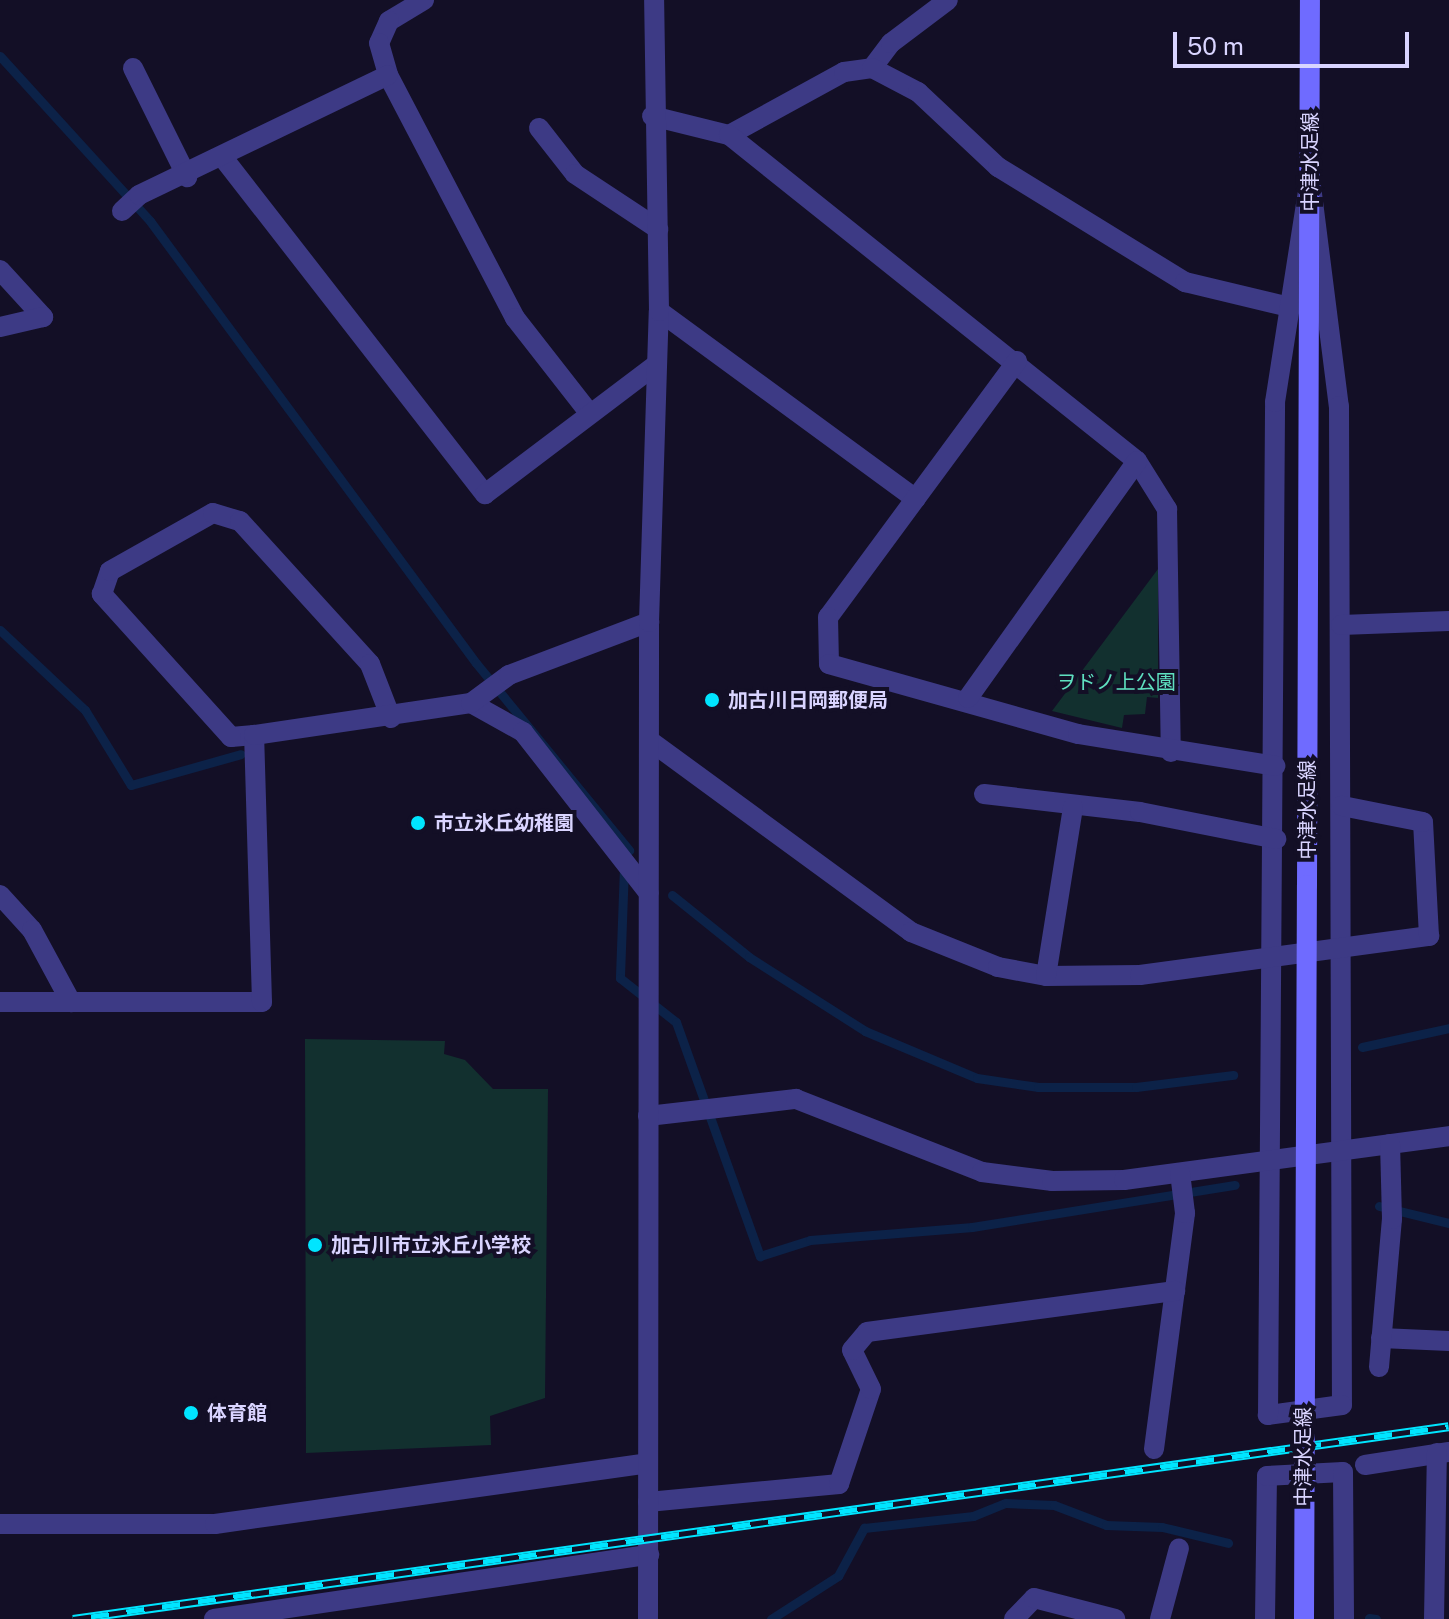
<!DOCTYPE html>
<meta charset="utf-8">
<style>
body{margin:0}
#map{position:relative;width:1449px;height:1619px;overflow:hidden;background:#130f26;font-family:"Public Sans","Noto Sans JP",sans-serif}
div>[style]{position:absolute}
.green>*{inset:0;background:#12302f}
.stream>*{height:9px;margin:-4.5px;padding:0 4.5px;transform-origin:4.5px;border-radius:4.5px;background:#0c2248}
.street>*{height:20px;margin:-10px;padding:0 10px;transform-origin:10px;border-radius:10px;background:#3d3a85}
.secondary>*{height:20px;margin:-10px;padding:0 10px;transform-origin:10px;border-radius:10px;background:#6f6bff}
.rail>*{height:9px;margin-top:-4.5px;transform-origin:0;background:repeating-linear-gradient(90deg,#130f26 0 18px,#00e5ff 0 36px);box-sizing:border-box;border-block:2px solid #00e5ff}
.secondary-bridge>*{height:20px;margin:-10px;padding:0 10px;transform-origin:10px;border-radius:10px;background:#6f6bff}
.dots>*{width:22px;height:22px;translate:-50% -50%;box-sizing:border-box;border:4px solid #130f26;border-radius:50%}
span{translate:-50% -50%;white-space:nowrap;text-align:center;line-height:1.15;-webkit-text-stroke:8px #130f26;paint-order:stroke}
.street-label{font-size:20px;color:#d9d4ff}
.park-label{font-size:20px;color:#5fe0c0}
.poi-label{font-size:20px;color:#d9d4ff;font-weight:700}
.left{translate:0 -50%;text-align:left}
.scale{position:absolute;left:1173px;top:32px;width:236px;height:36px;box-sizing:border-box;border:4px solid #d9d4ff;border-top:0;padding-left:10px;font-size:24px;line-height:28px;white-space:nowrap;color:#d9d4ff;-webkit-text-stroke:6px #130f26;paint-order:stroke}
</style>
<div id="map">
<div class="green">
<i style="clip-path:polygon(1158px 569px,1158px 698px,1147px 697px,1145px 714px,1124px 715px,1122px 728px,1052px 711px)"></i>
<i style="clip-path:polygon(305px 1039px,445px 1041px,444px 1054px,465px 1060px,493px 1089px,548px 1089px,545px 1398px,490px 1416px,491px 1445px,306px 1453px)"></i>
</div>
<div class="stream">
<i style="left:0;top:56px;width:223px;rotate:47.7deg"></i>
<i style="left:150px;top:221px;width:549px;rotate:53.59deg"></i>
<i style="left:476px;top:663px;width:242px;rotate:50.7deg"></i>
<i style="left:0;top:630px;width:117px;rotate:43.3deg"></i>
<i style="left:85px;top:710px;width:88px;rotate:58.5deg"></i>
<i style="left:131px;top:785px;width:114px;rotate:-15.7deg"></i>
<i style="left:624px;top:867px;width:111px;rotate:92.1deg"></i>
<i style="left:620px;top:978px;width:71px;rotate:38.2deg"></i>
<i style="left:676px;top:1022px;width:249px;rotate:70.3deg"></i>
<i style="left:760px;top:1256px;width:52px;rotate:-17.7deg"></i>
<i style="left:810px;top:1240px;width:163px;rotate:-4.6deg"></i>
<i style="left:972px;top:1227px;width:266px;rotate:-9.1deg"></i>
<i style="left:672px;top:895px;width:99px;rotate:38.8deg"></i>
<i style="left:749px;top:957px;width:138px;rotate:32.5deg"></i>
<i style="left:865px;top:1031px;width:121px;rotate:22.8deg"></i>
<i style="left:977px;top:1078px;width:62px;rotate:8.4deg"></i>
<i style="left:1038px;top:1087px;width:98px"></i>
<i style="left:1136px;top:1087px;width:98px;rotate:-7.1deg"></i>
<i style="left:1362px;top:1047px;width:89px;rotate:-12.3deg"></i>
<i style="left:1379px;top:1206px;width:72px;rotate:13.7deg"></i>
<i style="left:1369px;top:1618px;width:7px;rotate:8deg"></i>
<i style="left:771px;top:1619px;width:80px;rotate:-32.7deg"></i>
<i style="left:838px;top:1576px;width:55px;rotate:-61.6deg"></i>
<i style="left:864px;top:1528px;width:110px;rotate:-6.3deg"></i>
<i style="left:973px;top:1516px;width:35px;rotate:-22deg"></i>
<i style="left:1006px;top:1503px;width:48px;rotate:2.4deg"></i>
<i style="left:1054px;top:1505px;width:56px;rotate:21deg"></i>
<i style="left:1106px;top:1525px;width:56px;rotate:2deg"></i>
<i style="left:1162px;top:1527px;width:68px;rotate:13.6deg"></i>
</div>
<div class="street">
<i style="left:424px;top:0;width:41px;rotate:149deg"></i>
<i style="left:389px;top:21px;width:24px;rotate:114deg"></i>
<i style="left:379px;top:43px;width:33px;rotate:74deg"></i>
<i style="left:388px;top:75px;width:274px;rotate:62.4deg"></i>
<i style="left:515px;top:318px;width:117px;rotate:52deg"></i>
<i style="left:133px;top:68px;width:122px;rotate:63.6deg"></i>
<i style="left:872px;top:68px;width:31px;rotate:-53deg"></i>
<i style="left:891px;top:43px;width:71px;rotate:-37deg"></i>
<i style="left:652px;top:116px;width:79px;rotate:13.9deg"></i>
<i style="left:729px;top:135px;width:131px;rotate:-28.7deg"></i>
<i style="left:844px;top:72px;width:28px;rotate:-8deg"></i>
<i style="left:872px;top:68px;width:52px;rotate:27.6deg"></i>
<i style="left:918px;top:92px;width:110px;rotate:43.2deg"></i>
<i style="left:998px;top:167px;width:220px;rotate:31.6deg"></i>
<i style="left:1185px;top:282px;width:103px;rotate:13.5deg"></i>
<i style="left:539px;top:128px;width:58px;rotate:52deg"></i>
<i style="left:575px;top:174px;width:100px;rotate:33.5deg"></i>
<i style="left:729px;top:135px;width:522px;rotate:38.63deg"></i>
<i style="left:1137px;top:461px;width:57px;rotate:58deg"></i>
<i style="left:1167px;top:509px;width:243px;rotate:89.1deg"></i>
<i style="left:224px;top:159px;width:425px;rotate:52.1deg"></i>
<i style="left:485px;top:494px;width:212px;rotate:-37.1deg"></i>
<i style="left:1310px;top:178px;width:230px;rotate:82.8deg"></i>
<i style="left:1339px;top:406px;width:999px;rotate:89.83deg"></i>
<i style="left:1342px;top:1405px;width:75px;rotate:172.3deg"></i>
<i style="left:1268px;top:1415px;width:1013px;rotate:-89.6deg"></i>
<i style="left:1275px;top:402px;width:227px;rotate:-81.1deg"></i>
<i style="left:122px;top:211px;width:23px;rotate:-43deg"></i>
<i style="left:139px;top:195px;width:276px;rotate:-25.7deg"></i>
<i style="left:0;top:270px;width:64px;rotate:47.5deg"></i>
<i style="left:43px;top:317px;width:44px;rotate:166.9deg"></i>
<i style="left:659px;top:311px;width:318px;rotate:36.2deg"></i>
<i style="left:1017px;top:361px;width:318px;rotate:126.4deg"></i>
<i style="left:828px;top:617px;width:47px;rotate:88.8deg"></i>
<i style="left:829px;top:664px;width:259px;rotate:15.7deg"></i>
<i style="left:1078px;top:734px;width:200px;rotate:9.2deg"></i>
<i style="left:1341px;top:625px;width:108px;rotate:-2.1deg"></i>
<i style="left:968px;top:698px;width:291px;rotate:-54.5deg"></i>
<i style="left:471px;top:703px;width:60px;rotate:29.1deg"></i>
<i style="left:523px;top:732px;width:204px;rotate:52deg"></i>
<i style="left:254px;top:735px;width:23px;rotate:175deg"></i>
<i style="left:231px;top:737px;width:193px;rotate:-132.1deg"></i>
<i style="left:102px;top:594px;width:24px;rotate:-71deg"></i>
<i style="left:110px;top:571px;width:118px;rotate:-29.4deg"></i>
<i style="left:213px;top:513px;width:28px;rotate:17deg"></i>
<i style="left:240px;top:521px;width:193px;rotate:47.7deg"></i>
<i style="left:370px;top:664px;width:58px;rotate:68.7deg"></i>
<i style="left:653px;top:743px;width:320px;rotate:36.2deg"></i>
<i style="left:911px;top:932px;width:94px;rotate:21.9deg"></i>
<i style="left:998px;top:967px;width:49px;rotate:10.6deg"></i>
<i style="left:1046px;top:976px;width:94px;rotate:-0.6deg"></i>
<i style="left:1140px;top:975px;width:292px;rotate:-7.7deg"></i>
<i style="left:1429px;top:936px;width:114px;rotate:-93deg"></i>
<i style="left:1423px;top:822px;width:83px;rotate:-168.8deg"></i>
<i style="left:984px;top:794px;width:157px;rotate:6.6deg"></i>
<i style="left:1140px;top:812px;width:139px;rotate:11.2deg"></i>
<i style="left:0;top:895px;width:47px;rotate:47.6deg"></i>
<i style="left:32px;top:930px;width:82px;rotate:61.6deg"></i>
<i style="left:1046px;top:976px;width:171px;rotate:-80.9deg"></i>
<i style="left:0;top:1002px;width:262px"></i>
<i style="left:262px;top:1002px;width:267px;rotate:-91.7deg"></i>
<i style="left:254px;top:735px;width:219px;rotate:-8.4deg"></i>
<i style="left:471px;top:703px;width:47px;rotate:-36.4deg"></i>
<i style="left:509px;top:675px;width:150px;rotate:-20.7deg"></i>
<i style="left:648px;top:1116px;width:149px;rotate:-6.6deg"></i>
<i style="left:796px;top:1099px;width:200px;rotate:21.4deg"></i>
<i style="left:982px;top:1172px;width:71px;rotate:7.3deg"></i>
<i style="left:1052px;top:1181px;width:72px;rotate:-0.8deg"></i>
<i style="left:1124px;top:1180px;width:328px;rotate:-7.7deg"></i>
<i style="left:1381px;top:1338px;width:68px;rotate:2.5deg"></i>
<i style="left:1379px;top:1367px;width:149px;rotate:-85deg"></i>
<i style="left:1392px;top:1219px;width:75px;rotate:-91.5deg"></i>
<i style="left:1154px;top:1449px;width:238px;rotate:-82.5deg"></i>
<i style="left:1185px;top:1213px;width:40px;rotate:-97.1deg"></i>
<i style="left:1365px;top:1465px;width:85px;rotate:-8.8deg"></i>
<i style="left:648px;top:1502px;width:192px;rotate:-5.4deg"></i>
<i style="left:839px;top:1484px;width:100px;rotate:-71.4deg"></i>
<i style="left:871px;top:1389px;width:43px;rotate:-116deg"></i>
<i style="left:852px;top:1350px;width:23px;rotate:-50deg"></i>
<i style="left:867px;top:1332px;width:311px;rotate:-7.6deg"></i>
<i style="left:0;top:1524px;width:215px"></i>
<i style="left:215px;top:1524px;width:433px;rotate:-8deg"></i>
<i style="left:214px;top:1619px;width:440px;rotate:-8.4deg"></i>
<i style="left:648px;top:1619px;width:997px;rotate:-89.94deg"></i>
<i style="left:649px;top:622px;width:311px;rotate:-88.2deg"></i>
<i style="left:659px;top:311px;width:311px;rotate:-90.9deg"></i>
<i style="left:1014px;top:1619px;width:29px;rotate:-46deg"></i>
<i style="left:1034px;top:1598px;width:84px;rotate:14.5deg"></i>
<i style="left:1160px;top:1619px;width:73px;rotate:-75deg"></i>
<i style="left:1265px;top:1619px;width:143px;rotate:-89.2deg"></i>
<i style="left:1267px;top:1476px;width:76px;rotate:-3deg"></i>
<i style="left:1343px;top:1472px;width:147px;rotate:89.6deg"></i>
<i style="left:1434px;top:1619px;width:166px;rotate:-89deg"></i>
</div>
<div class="secondary">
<i style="left:1307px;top:885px;width:885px;rotate:-89.81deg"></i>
</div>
<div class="rail">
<i style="left:73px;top:1619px;width:1389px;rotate:-7.98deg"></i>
</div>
<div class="secondary-bridge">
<i style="left:1304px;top:1619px;width:734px;rotate:-89.77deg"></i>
</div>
<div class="dots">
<i style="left:712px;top:700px;background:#00e5ff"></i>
<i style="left:418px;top:823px;background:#00e5ff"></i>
<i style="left:315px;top:1245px;background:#00e5ff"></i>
<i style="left:191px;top:1413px;background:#00e5ff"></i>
</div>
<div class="street-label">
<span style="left:1310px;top:162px;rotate:-90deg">中津水足線</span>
<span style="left:1307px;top:810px;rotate:-90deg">中津水足線</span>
<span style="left:1303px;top:1457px;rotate:-90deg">中津水足線</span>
</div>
<div class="park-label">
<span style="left:1116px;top:682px">ヲドノ上公園</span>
</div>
<div class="poi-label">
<span class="left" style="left:728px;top:700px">加古川日岡郵便局</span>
<span class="left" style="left:434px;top:823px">市立氷丘幼稚園</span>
<span class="left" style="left:331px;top:1245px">加古川市立氷丘小学校</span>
<span class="left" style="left:207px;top:1413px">体育館</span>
</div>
<div class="scale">50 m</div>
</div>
